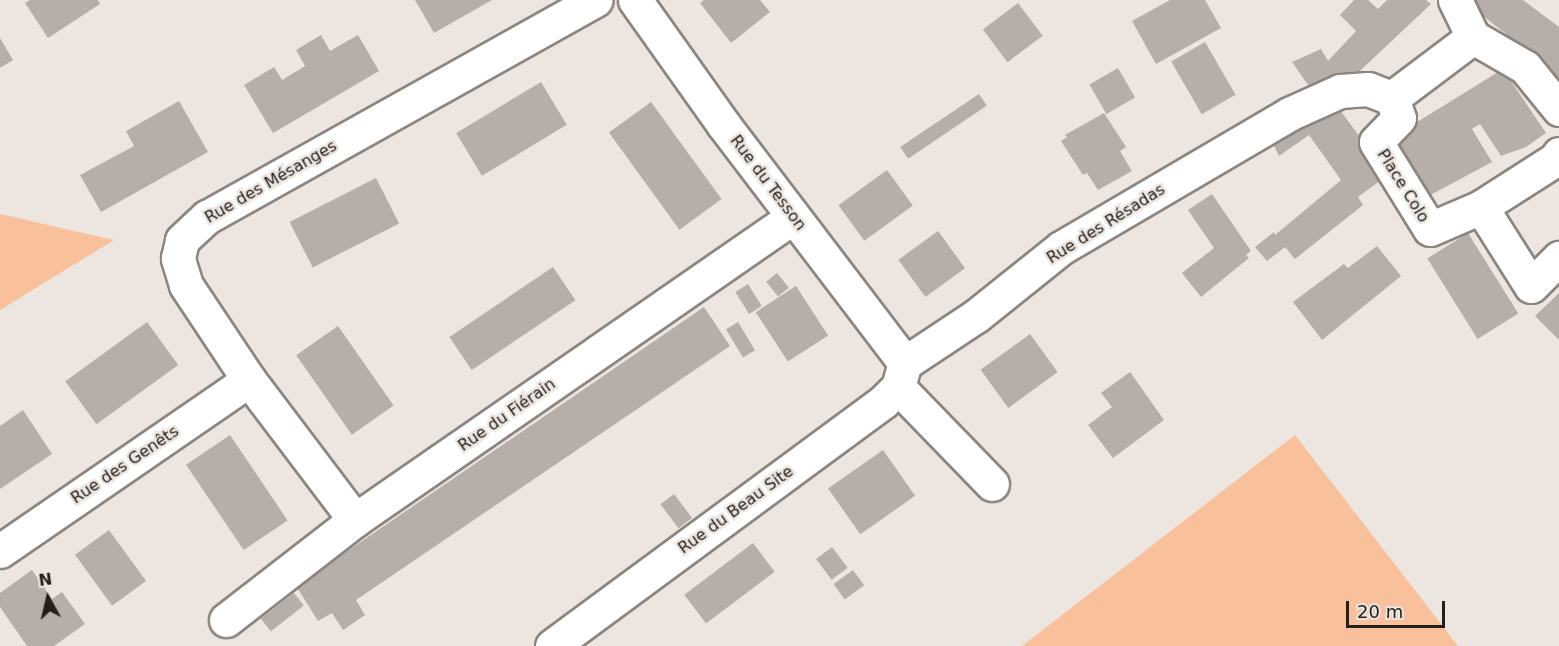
<!DOCTYPE html>
<meta charset="utf-8">
<style>
body{margin:0}
#map{position:relative;width:1559px;height:646px;overflow:hidden;background:#ede5df;font-family:"DejaVu Sans",sans-serif}
div>[style]{position:absolute}
.green>*{inset:0;background:#f8c19c}
.building>*{inset:0;background:#b6aea9;transform-origin:0 0}
.roads{filter:drop-shadow(2px 0 #8c8580) drop-shadow(-2px 0 #8c8580) drop-shadow(0 2px #8c8580) drop-shadow(0 -2px #8c8580)}
.minor>*{height:33px;margin:-16.5px;padding:0 16.5px;transform-origin:16.5px;border-radius:16.5px;background:#fff}
span{translate:-50% -50%;white-space:nowrap;text-align:center;line-height:1.15;-webkit-text-stroke:5px #ede5df;paint-order:stroke}
.street-label{font-size:16px;color:#221f1d}
.north{position:absolute;left:18px;top:568px;width:60px;height:60px;-webkit-text-stroke:4px #ede5df;paint-order:stroke;rotate:352deg;font-size:16px;font-weight:700;line-height:24px;text-align:center;color:#221f1d}
.north::after{content:'';display:block;margin:auto;width:21px;height:27px;background:#221f1d;clip-path:polygon(50% 0,100% 100%,50% 72%,0 100%)}
.scale{position:absolute;left:1346px;top:601px;width:99px;height:27px;box-sizing:border-box;border:3px solid #221f1d;border-top:0;padding-left:8px;font-size:18px;line-height:21px;white-space:nowrap;color:#221f1d;-webkit-text-stroke:4px #ede5df;paint-order:stroke}
</style>
<div id="map">
<div class="green">
<i style="clip-path:polygon(0 214px,114px 240px,0 310px)"></i>
<i style="clip-path:polygon(1295px 435px,1458px 646px,1022px 646px)"></i>
</div>
<div class="building">
<i style="clip-path:polygon(30px 0,98px 0,100px 4px,48px 38px,25px 3px)"></i>
<i style="clip-path:polygon(415px 0,492px 0,434px 33px)"></i>
<i style="clip-path:polygon(704px 0,760px 0,770px 12px,731px 43px,700px 3px)"></i>
<i style="clip-path:polygon(1170px 0,1205px 0,1221px 28px,1156px 64px,1132px 21px)"></i>
<i style="clip-path:polygon(1354px 0,1368px 0,1378px 9px,1387px 0,1426px 0,1431px 4px,1347px 83px,1317px 98px,1292px 62px,1321px 49px,1328px 61px,1356px 31px,1340px 15px)"></i>
<i style="clip-path:polygon(1459px 0,1523px 0,1559px 27px,1559px 79px,1504px 37px,1506px 34px,1482px 15px,1480px 18px)"></i>
<i style="left:1018px;top:3px;width:41px;height:44px;rotate:53deg"></i>
<i style="clip-path:polygon(321px 35px,330px 51px,358px 35px,379px 71px,273px 133px,244px 85px,274px 67px,282px 80px,305px 66px,296px 50px)"></i>
<i style="clip-path:polygon(0 38px,13px 60px,0 68px)"></i>
<i style="left:1205px;top:42px;width:61px;height:39px;rotate:60deg"></i>
<i style="left:1118px;top:68px;width:34px;height:33px;rotate:60deg"></i>
<i style="clip-path:polygon(1503px 69px,1546px 133px,1526px 147px,1501px 156px,1480px 124px,1472px 129px,1492px 162px,1423px 199px,1388px 140px)"></i>
<i style="left:541px;top:82px;width:50px;height:99px;rotate:59deg"></i>
<i style="left:979px;top:94px;width:14px;height:95px;rotate:56deg"></i>
<i style="clip-path:polygon(179px 101px,208px 152px,101px 212px,80px 175px,134px 146px,126px 131px)"></i>
<i style="left:651px;top:102px;width:120px;height:52px;rotate:54deg"></i>
<i style="clip-path:polygon(1334px 102px,1388px 175px,1358px 197px,1363px 205px,1295px 259px,1285px 247px,1267px 261px,1255px 247px,1274px 232px,1275px 235px,1341px 180px,1309px 135px,1279px 156px,1270px 137px)"></i>
<i style="clip-path:polygon(1104px 113px,1126px 147px,1120px 151px,1132px 171px,1098px 190px,1087px 173px,1083px 175px,1061px 141px,1067px 137px,1065px 135px)"></i>
<i style="left:887px;top:170px;width:44px;height:60px;rotate:54deg"></i>
<i style="left:376px;top:178px;width:51px;height:97px;rotate:63deg"></i>
<i style="clip-path:polygon(1212px 194px,1251px 251px,1246px 255px,1249px 258px,1201px 297px,1182px 273px,1214px 248px,1188px 210px)"></i>
<i style="left:938px;top:231px;width:46px;height:49px;rotate:54deg"></i>
<i style="left:1468px;top:233px;width:95px;height:48px;rotate:58deg"></i>
<i style="clip-path:polygon(1377px 246px,1401px 276px,1322px 340px,1293px 302px,1344px 264px,1348px 268px)"></i>
<i style="left:553px;top:267px;width:40px;height:125px;rotate:56deg"></i>
<i style="left:777px;top:273px;width:19px;height:14px;rotate:51deg"></i>
<i style="left:748px;top:284px;width:26px;height:15px;rotate:58deg"></i>
<i style="left:796px;top:286px;width:59px;height:48px;rotate:57deg"></i>
<i style="clip-path:polygon(1559px 293px,1559px 340px,1535px 316px)"></i>
<i style="clip-path:polygon(704px 307px,730px 346px,356px 600px,365px 615px,343px 630px,332px 613px,318px 621px,298px 589px,346px 552px)"></i>
<i style="left:147px;top:322px;width:53px;height:101px;rotate:54deg"></i>
<i style="left:738px;top:322px;width:33px;height:14px;rotate:59deg"></i>
<i style="left:338px;top:326px;width:97px;height:51px;rotate:55deg"></i>
<i style="left:1030px;top:334px;width:47px;height:61px;rotate:54deg"></i>
<i style="clip-path:polygon(1130px 372px,1164px 420px,1113px 458px,1088px 425px,1112px 407px,1101px 393px)"></i>
<i style="clip-path:polygon(23px 410px,52px 454px,0 489px,0 426px)"></i>
<i style="left:230px;top:435px;width:103px;height:53px;rotate:56deg"></i>
<i style="left:883px;top:450px;width:56px;height:67px;rotate:55deg"></i>
<i style="left:674px;top:494px;width:30px;height:17px;rotate:53deg"></i>
<i style="left:109px;top:530px;width:63px;height:42px;rotate:54deg"></i>
<i style="left:753px;top:543px;width:36px;height:86px;rotate:53deg"></i>
<i style="left:832px;top:547px;width:26px;height:20px;rotate:53deg"></i>
<i style="clip-path:polygon(32px 570px,52px 599px,62px 592px,85px 624px,54px 646px,27px 646px,0 607px,0 593px)"></i>
<i style="left:853px;top:570px;width:19px;height:24px;rotate:54deg"></i>
<i style="left:294px;top:593px;width:16px;height:42px;rotate:52deg"></i>
</div>
<div class="roads">
<div class="minor">
<i style="left:635px;top:0;width:152px;rotate:54.6deg"></i>
<i style="left:723px;top:124px;width:300px;rotate:52.7deg"></i>
<i style="left:1455px;top:0;width:41px;rotate:64.1deg"></i>
<i style="left:1473px;top:37px;width:60px;rotate:30deg"></i>
<i style="left:1525px;top:67px;width:54px;rotate:51deg"></i>
<i style="left:1392px;top:98px;width:101px;rotate:-37deg"></i>
<i style="left:1559px;top:154px;width:6px;rotate:121deg"></i>
<i style="left:1556px;top:159px;width:89px;rotate:147.4deg"></i>
<i style="left:1481px;top:207px;width:93px;rotate:57.7deg"></i>
<i style="left:1531px;top:286px;width:40px;rotate:-45deg"></i>
<i style="left:905px;top:363px;width:85px;rotate:-33.5deg"></i>
<i style="left:976px;top:316px;width:109px;rotate:-38.7deg"></i>
<i style="left:1061px;top:248px;width:264px;rotate:-30.4deg"></i>
<i style="left:1289px;top:114px;width:56px;rotate:-24.3deg"></i>
<i style="left:1340px;top:91px;width:28px;rotate:-4deg"></i>
<i style="left:1368px;top:89px;width:26px;rotate:21deg"></i>
<i style="left:1392px;top:98px;width:21px;rotate:71deg"></i>
<i style="left:1399px;top:118px;width:33px;rotate:134deg"></i>
<i style="left:1376px;top:142px;width:102px;rotate:58.2deg"></i>
<i style="left:1430px;top:229px;width:56px;rotate:-23.3deg"></i>
<i style="left:898px;top:387px;width:135px;rotate:45.9deg"></i>
<i style="left:355px;top:520px;width:176px;rotate:-127.1deg"></i>
<i style="left:249px;top:380px;width:114px;rotate:-123.6deg"></i>
<i style="left:186px;top:285px;width:28px;rotate:-107deg"></i>
<i style="left:178px;top:258px;width:18px;rotate:-77deg"></i>
<i style="left:182px;top:240px;width:34px;rotate:-43deg"></i>
<i style="left:207px;top:217px;width:445px;rotate:-29.2deg"></i>
<i style="left:0;top:551px;width:302px;rotate:-34.5deg"></i>
<i style="left:226px;top:620px;width:163px;rotate:-37.8deg"></i>
<i style="left:355px;top:520px;width:533px;rotate:-34.67deg"></i>
<i style="left:552px;top:646px;width:411px;rotate:-36.4deg"></i>
<i style="left:883px;top:402px;width:21px;rotate:-45deg"></i>
<i style="left:898px;top:387px;width:25px;rotate:-74deg"></i>
</div>
</div>
<div class="street-label">
<span style="left:271px;top:182px;rotate:-30deg">Rue des Mésanges</span>
<span style="left:768px;top:183px;rotate:53deg">Rue du Tesson</span>
<span style="left:1403px;top:186px;rotate:58deg">Place Colo</span>
<span style="left:1106px;top:224px;rotate:-32deg">Rue des Résadas</span>
<span style="left:507px;top:415px;rotate:-35deg">Rue du Fiérain</span>
<span style="left:125px;top:465px;rotate:-34deg">Rue des Genêts</span>
<span style="left:736px;top:510px;rotate:-36deg">Rue du Beau Site</span>
</div>
<div class="north">N</div>
<div class="scale">20 m</div>
</div>
